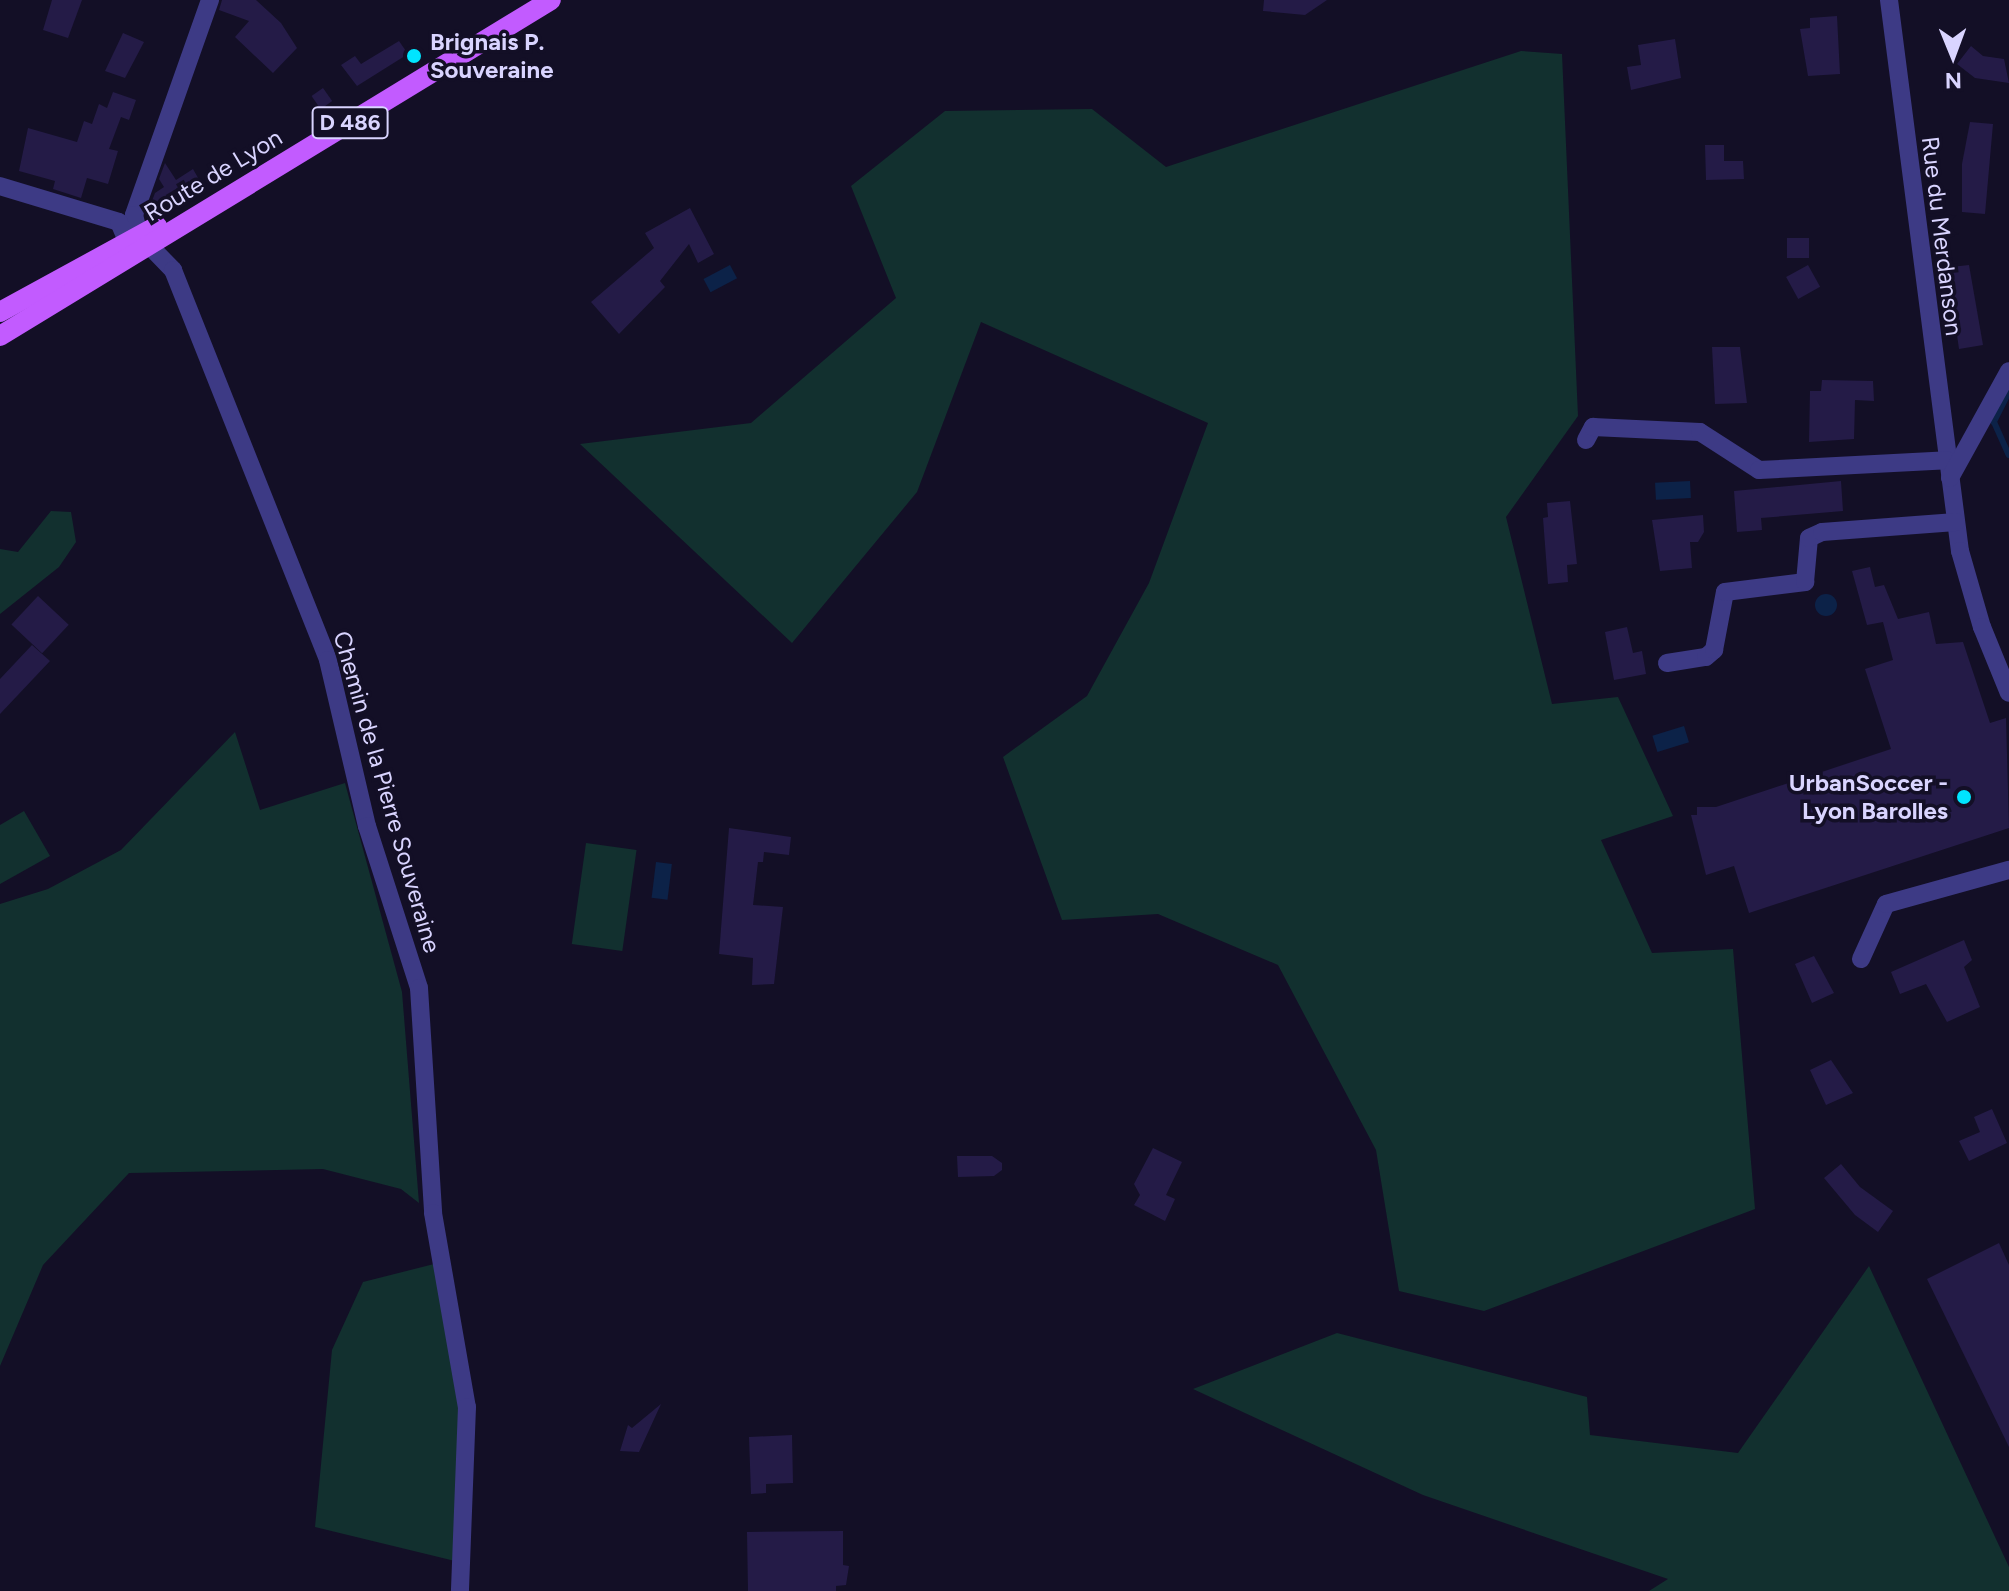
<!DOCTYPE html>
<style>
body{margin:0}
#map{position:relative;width:2009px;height:1591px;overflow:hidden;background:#130f26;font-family:Figtree,sans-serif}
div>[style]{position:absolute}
.green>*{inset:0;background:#12302f;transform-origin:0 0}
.water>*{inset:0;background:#0c2248;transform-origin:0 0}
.round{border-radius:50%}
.stream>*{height:6px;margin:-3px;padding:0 3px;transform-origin:3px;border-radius:3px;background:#0c2248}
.building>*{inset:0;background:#241b47;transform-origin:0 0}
.minor>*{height:18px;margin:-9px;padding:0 9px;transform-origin:9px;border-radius:9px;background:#3d3a85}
.primary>*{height:20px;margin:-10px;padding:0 10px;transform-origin:10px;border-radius:10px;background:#c25bff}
.dots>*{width:22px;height:22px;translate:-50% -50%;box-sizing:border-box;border:4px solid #130f26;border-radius:50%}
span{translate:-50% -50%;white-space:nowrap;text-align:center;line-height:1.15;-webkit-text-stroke:7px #130f26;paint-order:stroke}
.shield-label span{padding:2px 6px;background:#130f26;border:2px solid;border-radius:6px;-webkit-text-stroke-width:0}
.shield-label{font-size:22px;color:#d9d4ff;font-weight:700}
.poi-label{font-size:24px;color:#d9d4ff;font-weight:700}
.left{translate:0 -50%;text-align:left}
.right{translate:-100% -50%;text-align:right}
.street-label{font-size:24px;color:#d9d4ff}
.north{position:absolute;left:1913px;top:16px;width:80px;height:80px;-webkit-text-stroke:6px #130f26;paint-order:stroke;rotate:179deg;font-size:22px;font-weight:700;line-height:32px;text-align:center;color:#d9d4ff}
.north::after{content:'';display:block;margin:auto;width:28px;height:36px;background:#d9d4ff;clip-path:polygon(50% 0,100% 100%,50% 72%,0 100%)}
</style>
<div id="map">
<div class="green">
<i style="clip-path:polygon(1521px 51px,1562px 54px,1578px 416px,1506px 517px,1552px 704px,1618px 697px,1673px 816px,1601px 840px,1652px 953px,1733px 949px,1755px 1209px,1484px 1311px,1399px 1291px,1376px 1150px,1278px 965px,1158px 914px,1062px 920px,1003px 757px,1087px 696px,1149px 583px,1208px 423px,981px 322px,917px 492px,792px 643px,580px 444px,751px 423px,896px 298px,851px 186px,945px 111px,1092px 109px,1166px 167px)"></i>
<i style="clip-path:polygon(51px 511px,71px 512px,76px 542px,59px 567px,0 614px,0 549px,18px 552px)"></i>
<i style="clip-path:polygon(235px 732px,260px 810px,345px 783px,402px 992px,419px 1203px,401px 1189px,323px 1169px,129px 1173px,43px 1265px,0 1366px,0 904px,48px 889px,121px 850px)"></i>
<i style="clip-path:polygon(24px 811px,50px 856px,0 884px,0 825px)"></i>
<i style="left:586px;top:843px;width:51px;height:102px;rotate:8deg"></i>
<i style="clip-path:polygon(438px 1263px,467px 1407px,455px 1561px,315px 1527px,332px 1350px,363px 1282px)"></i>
<i style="clip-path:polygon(1869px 1266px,2009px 1567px,2009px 1591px,1649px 1591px,1668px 1579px,1423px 1495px,1193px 1389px,1337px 1333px,1587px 1397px,1590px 1435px,1738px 1453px)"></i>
</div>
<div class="water">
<i style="left:730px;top:265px;width:15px;height:30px;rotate:62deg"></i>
<i style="left:1690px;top:481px;width:17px;height:35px;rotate:87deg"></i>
<i class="round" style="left:1815px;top:594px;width:22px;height:22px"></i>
<i style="left:1684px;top:726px;width:17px;height:33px;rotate:73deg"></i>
<i style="left:656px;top:862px;width:16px;height:36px;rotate:7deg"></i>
</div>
<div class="stream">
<i style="left:2009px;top:392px;width:34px;rotate:117deg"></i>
<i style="left:1994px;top:422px;width:36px;rotate:66deg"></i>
</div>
<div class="building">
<i style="clip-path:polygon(52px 0,82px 0,68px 38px,43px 30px)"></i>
<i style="clip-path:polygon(222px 0,256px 0,281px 23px,297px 48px,273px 73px,235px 37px,249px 21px,219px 10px)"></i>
<i style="clip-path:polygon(1264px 0,1327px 0,1305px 15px,1263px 11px)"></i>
<i style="clip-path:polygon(1837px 16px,1840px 74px,1808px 76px,1800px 29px,1810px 28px,1810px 18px)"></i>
<i style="clip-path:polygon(123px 33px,144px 42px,125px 78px,105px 71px)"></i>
<i style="clip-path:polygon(1675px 39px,1681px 78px,1631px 90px,1627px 67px,1641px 65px,1638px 45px)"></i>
<i style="clip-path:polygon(399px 41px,408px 54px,357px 86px,341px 65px,355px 56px,361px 64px)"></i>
<i style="clip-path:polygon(1971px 46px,1983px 56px,2004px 59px,2009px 83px,1975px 78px,1957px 64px)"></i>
<i style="left:323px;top:88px;width:16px;height:14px;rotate:55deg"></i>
<i style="clip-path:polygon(113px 92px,136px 100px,129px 120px,121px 117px,109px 149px,118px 151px,108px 184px,87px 178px,81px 198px,53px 189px,55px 181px,19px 171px,28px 128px,77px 142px,84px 121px,92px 124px,99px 104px,107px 108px)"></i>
<i style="clip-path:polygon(1970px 122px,1993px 124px,1985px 214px,1962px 212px,1962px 164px)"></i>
<i style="clip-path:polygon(1705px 145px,1724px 145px,1724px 161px,1743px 161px,1744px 179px,1706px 180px)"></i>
<i style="clip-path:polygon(165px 163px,176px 180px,193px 169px,201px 183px,147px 214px,155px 193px,164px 187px,159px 179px)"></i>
<i style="clip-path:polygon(690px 208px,714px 254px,698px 263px,689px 244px,660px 281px,665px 287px,619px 334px,591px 302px,654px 248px,645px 233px)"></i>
<i style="left:1787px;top:238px;width:22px;height:20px"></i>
<i style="left:1808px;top:265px;width:25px;height:25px;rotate:61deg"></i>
<i style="clip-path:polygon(1969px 265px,1983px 345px,1959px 349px,1949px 279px,1951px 267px)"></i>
<i style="clip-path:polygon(1712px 347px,1740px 347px,1747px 403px,1715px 404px)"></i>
<i style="clip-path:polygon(1822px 380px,1873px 381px,1874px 401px,1855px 400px,1854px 439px,1809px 442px,1810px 391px,1821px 391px)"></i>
<i style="clip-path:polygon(1841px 481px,1843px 511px,1761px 518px,1762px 530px,1737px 532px,1734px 491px)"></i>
<i style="clip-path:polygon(1570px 501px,1577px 564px,1567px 565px,1568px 582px,1548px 584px,1543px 518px,1548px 517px,1547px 503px)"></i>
<i style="clip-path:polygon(1703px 515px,1704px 532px,1698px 542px,1690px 542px,1692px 568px,1660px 571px,1652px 520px)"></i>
<i style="clip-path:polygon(1870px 567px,1875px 587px,1884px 585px,1898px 619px,1929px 612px,1936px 644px,1963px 642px,1990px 723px,2006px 718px,2009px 828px,1749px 913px,1734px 866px,1706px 875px,1691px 815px,1697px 815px,1697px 807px,1716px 807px,1891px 749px,1865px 669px,1893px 660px,1883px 622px,1867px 625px,1852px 571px)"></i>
<i style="left:38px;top:596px;width:42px;height:39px;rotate:43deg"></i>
<i style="clip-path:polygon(1627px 627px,1633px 653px,1642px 651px,1646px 674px,1614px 680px,1605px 632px)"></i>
<i style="clip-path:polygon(32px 645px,50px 661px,0 714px,0 679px)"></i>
<i style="clip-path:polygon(729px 828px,791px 837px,789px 855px,764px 852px,763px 862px,758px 862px,753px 905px,783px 907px,774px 984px,752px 985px,753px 958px,719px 954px)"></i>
<i style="clip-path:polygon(1964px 940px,1972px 960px,1964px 967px,1980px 1007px,1947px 1022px,1926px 984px,1900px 994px,1891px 972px)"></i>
<i style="clip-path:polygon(1814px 956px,1834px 993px,1812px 1003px,1795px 964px)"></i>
<i style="clip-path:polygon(1831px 1060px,1853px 1093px,1826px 1105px,1810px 1070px)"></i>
<i style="clip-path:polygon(1992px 1109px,2007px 1143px,1969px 1161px,1959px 1141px,1980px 1132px,1974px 1117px)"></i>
<i style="clip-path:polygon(1153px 1148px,1182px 1162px,1166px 1195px,1175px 1199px,1165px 1221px,1134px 1205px,1140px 1195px,1134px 1184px)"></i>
<i style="clip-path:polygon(957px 1156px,992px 1156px,1002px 1163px,1002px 1170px,994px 1176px,958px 1177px)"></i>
<i style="clip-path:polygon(1841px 1164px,1860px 1187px,1893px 1211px,1878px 1232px,1855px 1215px,1824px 1178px)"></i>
<i style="clip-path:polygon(1999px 1243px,2009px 1265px,2009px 1447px,1927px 1279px)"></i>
<i style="clip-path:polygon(661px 1404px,639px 1452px,620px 1451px,628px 1425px,632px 1428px)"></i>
<i style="clip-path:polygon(792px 1435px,793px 1483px,766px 1484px,766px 1493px,751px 1494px,749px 1437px)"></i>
<i style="clip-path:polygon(843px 1531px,843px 1565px,849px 1566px,846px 1585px,836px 1586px,836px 1591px,748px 1591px,747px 1532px)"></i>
</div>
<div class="minor">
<i style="left:210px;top:0;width:228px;rotate:109.5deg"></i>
<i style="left:134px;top:215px;width:21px;rotate:76deg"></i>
<i style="left:139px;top:235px;width:49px;rotate:45.8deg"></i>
<i style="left:173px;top:270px;width:420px;rotate:68.3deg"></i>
<i style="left:328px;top:660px;width:171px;rotate:76.8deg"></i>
<i style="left:367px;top:826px;width:170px;rotate:72.2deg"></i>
<i style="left:419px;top:988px;width:225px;rotate:86.4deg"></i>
<i style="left:433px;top:1213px;width:197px;rotate:80.1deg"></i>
<i style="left:467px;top:1407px;width:184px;rotate:92.2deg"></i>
<i style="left:1889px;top:0;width:556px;rotate:82.66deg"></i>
<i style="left:1960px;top:551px;width:79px;rotate:73.9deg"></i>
<i style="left:1982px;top:627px;width:71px;rotate:67.8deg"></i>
<i style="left:0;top:186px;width:124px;rotate:16.8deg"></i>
<i style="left:119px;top:222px;width:21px;rotate:67deg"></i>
<i style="left:1586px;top:440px;width:15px;rotate:-62deg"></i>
<i style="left:1593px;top:427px;width:107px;rotate:2.7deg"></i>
<i style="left:1700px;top:432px;width:70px;rotate:32.8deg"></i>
<i style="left:1759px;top:470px;width:188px;rotate:-3deg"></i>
<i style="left:1950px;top:478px;width:122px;rotate:-61.1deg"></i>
<i style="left:1667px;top:663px;width:39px;rotate:-9deg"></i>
<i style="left:1706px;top:657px;width:11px;rotate:-41deg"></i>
<i style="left:1714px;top:650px;width:59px;rotate:-79.3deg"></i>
<i style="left:1725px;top:592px;width:81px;rotate:-7.1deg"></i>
<i style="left:1805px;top:582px;width:44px;rotate:-84.8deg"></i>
<i style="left:1809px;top:538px;width:14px;rotate:-25deg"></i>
<i style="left:1822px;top:532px;width:134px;rotate:-4.3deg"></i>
<i style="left:1861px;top:959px;width:60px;rotate:-65.6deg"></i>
<i style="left:1886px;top:904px;width:128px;rotate:-15.5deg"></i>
</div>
<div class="primary">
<i style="left:0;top:312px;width:179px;rotate:-28.7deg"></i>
<i style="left:0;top:336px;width:645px;rotate:-31.37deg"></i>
</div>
<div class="dots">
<i style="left:414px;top:56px;background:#00e5ff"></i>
<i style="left:1964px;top:797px;background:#00e5ff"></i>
</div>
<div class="shield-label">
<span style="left:350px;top:123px">D 486</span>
</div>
<div class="poi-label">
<span class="left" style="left:430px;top:56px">Brignais P.<br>Souveraine</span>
<span class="right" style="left:1948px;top:797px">UrbanSoccer -<br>Lyon Barolles</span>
</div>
<div class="street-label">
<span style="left:213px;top:175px;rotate:-31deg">Route de Lyon</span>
<span style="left:1942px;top:236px;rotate:83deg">Rue du Merdanson</span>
<span style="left:387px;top:792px;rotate:74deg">Chemin de la Pierre Souveraine</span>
</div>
<div class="north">N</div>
</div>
